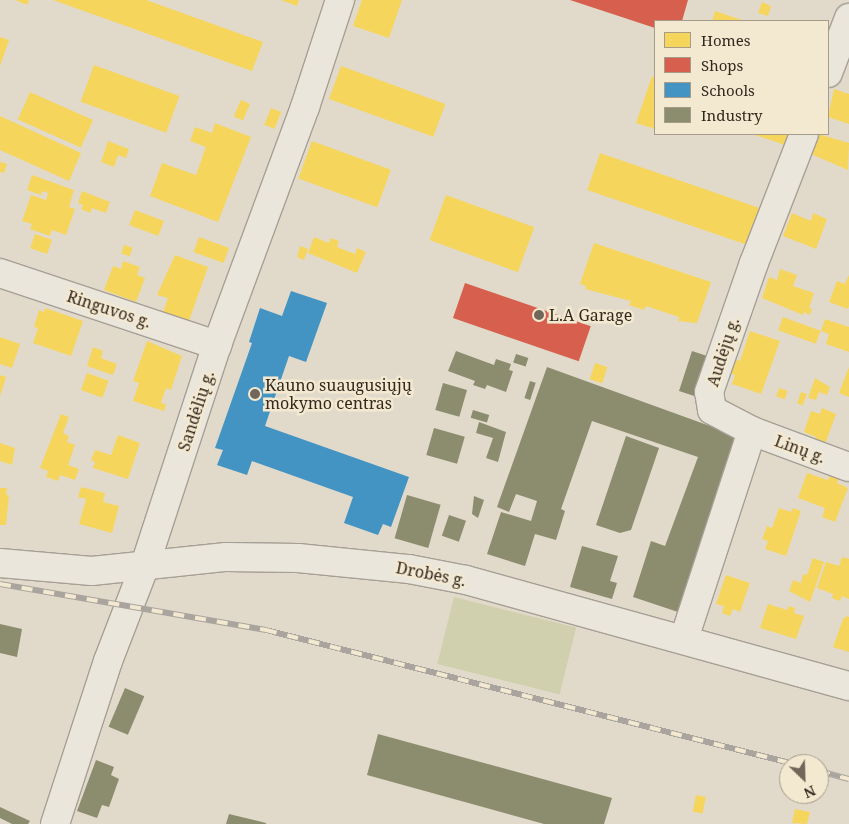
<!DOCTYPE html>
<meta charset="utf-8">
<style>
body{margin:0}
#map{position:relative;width:849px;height:824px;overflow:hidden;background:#e1dacb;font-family:"Noto Serif",serif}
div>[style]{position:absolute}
.green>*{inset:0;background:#d0d0ae;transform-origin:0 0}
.homes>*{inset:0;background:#f6d55c;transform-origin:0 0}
.shops>*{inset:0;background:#d6604d;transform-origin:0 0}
.schools>*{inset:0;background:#4393c3}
.industry>*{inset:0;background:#8c8c6e;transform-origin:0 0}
.roads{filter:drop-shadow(1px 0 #a69f95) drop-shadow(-1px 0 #a69f95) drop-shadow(0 1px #a69f95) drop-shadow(0 -1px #a69f95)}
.minor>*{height:28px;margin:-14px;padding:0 14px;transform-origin:14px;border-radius:14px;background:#eae6dc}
.rail>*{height:5.5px;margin-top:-2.75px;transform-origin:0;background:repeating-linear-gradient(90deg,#f3e9d1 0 11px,#a9a49d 0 22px);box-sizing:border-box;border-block:1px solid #a9a49d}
.dots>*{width:14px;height:14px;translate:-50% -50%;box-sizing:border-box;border:2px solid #f3e9d1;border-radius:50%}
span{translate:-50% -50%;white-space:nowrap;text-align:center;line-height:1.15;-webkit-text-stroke:5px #f3e9d1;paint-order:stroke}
.street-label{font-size:16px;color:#34281d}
.poi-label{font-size:16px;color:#34281d}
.left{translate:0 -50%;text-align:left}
.legend{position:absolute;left:654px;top:20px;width:175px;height:115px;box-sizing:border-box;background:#f3e9d1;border:1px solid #a79c89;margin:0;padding:6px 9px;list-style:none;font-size:15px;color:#34281d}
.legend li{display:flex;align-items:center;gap:10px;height:25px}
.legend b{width:25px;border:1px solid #a79c89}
.north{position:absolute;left:779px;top:754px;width:50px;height:50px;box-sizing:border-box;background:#f3e9d1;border:1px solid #a79c89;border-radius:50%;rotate:156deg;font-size:14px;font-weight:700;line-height:20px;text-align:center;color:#34281d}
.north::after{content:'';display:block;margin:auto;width:18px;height:22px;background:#71665a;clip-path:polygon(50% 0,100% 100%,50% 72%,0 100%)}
</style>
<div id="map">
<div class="green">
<i style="left:454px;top:597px;width:126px;height:69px;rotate:14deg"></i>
</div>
<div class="homes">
<i style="clip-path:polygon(15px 0,29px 0,27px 5px)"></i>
<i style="clip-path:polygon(53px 0,146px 0,263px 42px,252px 71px)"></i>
<i style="clip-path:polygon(281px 0,299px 0,297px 6px)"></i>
<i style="clip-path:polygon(362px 0,402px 0,389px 38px,353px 26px)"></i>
<i style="clip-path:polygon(762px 2px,771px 6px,768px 16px,758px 13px)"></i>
<i style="clip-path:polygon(715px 11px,745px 21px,712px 21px)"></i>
<i style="clip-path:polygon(0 37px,9px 40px,0 66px)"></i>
<i style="left:94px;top:65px;width:91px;height:39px;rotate:20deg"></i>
<i style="left:341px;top:66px;width:111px;height:35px;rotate:20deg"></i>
<i style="clip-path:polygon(652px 76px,655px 78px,655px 129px,636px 123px)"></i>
<i style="clip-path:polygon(834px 89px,849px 94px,849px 124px,828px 117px)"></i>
<i style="left:30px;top:92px;width:69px;height:30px;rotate:24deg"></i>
<i style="left:241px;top:100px;width:10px;height:18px;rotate:24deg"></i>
<i style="left:271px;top:108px;width:11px;height:18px;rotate:22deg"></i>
<i style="clip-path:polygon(0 116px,81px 153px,69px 181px,0 150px)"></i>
<i style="clip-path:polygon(215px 123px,251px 137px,218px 222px,150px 196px,162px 163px,196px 175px,206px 147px,190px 141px,195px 127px,212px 133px)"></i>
<i style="clip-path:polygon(752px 134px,789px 134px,785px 145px)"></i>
<i style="clip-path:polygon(818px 134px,849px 143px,848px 170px,811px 154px)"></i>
<i style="clip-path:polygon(108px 141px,129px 149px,126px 158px,118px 155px,114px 167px,101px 162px)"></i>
<i style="left:312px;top:141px;width:84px;height:40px;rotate:20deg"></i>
<i style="left:600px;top:153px;width:171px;height:39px;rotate:19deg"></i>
<i style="clip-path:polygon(0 162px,7px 164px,4px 173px,0 172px)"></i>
<i style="clip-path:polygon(32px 175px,74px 190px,69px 207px,75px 209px,66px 235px,52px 230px,50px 236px,30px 229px,32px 224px,22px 221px,31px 195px,46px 200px,48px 193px,42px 191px,41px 195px,27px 190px)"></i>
<i style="clip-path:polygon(82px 191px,110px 202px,106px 213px,92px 208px,90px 213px,81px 209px,83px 205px,78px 203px)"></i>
<i style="left:446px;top:195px;width:94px;height:48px;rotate:20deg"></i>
<i style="left:135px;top:210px;width:31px;height:16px;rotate:21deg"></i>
<i style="clip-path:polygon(792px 213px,811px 221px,813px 213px,827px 219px,816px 249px,783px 236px)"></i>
<i style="left:35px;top:234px;width:18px;height:15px;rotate:19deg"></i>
<i style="left:199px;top:237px;width:32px;height:16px;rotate:20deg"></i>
<i style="clip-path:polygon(314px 237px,329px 243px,331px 238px,339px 241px,337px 247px,355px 254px,357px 248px,366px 252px,357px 273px,308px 253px)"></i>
<i style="clip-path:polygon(594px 243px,711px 282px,697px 323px,678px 321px,679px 317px,646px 306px,644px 310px,629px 305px,631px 301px,585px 289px,586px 286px,580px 284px)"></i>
<i style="left:124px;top:245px;width:9px;height:9px;rotate:18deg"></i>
<i style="clip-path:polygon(300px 246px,308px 249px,304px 260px,297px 257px)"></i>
<i style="clip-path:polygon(175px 255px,208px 267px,189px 321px,163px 312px,168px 298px,157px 295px)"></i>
<i style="clip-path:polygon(123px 261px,140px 267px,137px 275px,145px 278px,136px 302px,104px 290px,113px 266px,121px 269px)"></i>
<i style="clip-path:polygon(780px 269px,797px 275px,793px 286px,814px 293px,809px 308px,812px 309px,810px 315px,804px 312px,803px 315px,762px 298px,769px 277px,777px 280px)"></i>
<i style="clip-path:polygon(849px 275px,849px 306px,848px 309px,829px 302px,837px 281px,845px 284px)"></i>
<i style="clip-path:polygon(45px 308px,83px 321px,71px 356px,33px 343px,38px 328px,34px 327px,39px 310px,44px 312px)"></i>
<i style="left:783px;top:317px;width:40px;height:14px;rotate:20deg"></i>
<i style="clip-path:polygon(825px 319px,849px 327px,849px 352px,826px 344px,829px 334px,821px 331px)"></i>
<i style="clip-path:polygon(750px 331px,780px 341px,761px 394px,732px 384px,735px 375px,729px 373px,733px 359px,740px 361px)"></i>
<i style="clip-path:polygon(0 337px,20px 344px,12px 368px,0 364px)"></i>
<i style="clip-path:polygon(147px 341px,182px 356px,171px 390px,166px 388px,161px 403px,166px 404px,164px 411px,133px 401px,139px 383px,133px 381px)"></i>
<i style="clip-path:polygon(93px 347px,103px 351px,101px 358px,117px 364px,113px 375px,87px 366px)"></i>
<i style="left:595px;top:363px;width:13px;height:17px;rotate:18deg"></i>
<i style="clip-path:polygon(849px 367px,849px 397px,839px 393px)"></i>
<i style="left:87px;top:373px;width:23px;height:18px;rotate:20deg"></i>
<i style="clip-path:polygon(0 375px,6px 377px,0 396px)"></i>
<i style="clip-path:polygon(815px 378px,830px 387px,827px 395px,819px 392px,816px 400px,808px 398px)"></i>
<i style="left:779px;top:388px;width:9px;height:9px;rotate:18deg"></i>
<i style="left:801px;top:392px;width:6px;height:12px;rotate:18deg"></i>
<i style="clip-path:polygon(822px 408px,836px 414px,824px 447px,814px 443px,816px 437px,804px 432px,811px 411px,820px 414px)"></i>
<i style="clip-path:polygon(61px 414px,69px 417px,63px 433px,69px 436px,67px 442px,75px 445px,68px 465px,79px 469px,75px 480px,60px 475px,58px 481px,46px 477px,48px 471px,40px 468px)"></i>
<i style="clip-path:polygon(118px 435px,140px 443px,128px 479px,93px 468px,95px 462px,91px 460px,95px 450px,111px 455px)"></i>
<i style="clip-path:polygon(0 443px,15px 448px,12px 465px,0 461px)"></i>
<i style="clip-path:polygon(807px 473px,828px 480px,830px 475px,839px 478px,837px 483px,848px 488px,835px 522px,822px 517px,825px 508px,798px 498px)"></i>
<i style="clip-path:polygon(81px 487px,105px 493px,103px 502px,119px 506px,112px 533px,79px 524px,86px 499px,78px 497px)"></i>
<i style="clip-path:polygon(0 488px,7px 488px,6px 495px,9px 495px,6px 525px,0 525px)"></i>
<i style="clip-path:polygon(779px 508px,791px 512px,793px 508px,801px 511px,786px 556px,765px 549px,768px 541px,762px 539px,767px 526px,772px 528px)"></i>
<i style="clip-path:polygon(842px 557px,849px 559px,849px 599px,842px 596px,840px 601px,832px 598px,833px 594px,817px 588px,826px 562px,839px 566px)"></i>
<i style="clip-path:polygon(813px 558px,824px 562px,810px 602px,789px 591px,793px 580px,801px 583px,803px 574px,807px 575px)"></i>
<i style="clip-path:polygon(726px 575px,750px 583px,740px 612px,733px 609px,730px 616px,722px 613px,724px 606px,716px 604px)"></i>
<i style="clip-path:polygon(768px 604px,787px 610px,789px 606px,795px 608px,794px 613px,804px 616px,796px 639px,760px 628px)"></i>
<i style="clip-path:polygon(847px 616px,849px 617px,849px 652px,833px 647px,843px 619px)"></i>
<i style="left:696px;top:795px;width:10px;height:17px;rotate:11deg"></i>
<i style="clip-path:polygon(795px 809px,810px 812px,807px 824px,792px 823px)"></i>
</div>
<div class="shops">
<i style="clip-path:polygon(570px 0,688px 0,682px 21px,655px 21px,655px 28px)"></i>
<i style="left:465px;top:283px;width:133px;height:37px;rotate:19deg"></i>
</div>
<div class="schools">
<i style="clip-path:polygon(291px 291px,327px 303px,306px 362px,289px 356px,265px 426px,409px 477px,391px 527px,383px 524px,378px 535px,344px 523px,353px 497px,252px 461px,247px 475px,217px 465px,223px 450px,215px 448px,252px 343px,249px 342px,260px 308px,282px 316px)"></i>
</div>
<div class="industry">
<i style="clip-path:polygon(456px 351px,494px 365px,496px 359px,511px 364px,509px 370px,513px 371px,506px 392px,487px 385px,485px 389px,473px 385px,475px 381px,448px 371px)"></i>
<i style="left:692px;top:351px;width:16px;height:42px;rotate:18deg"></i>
<i style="left:516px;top:354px;width:13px;height:9px;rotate:18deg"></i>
<i style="clip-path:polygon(547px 367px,732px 434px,739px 446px,684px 614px,633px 597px,651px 541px,665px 546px,698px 457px,592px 421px,561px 509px,565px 511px,556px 540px,535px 534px,525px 566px,487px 554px,501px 512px,531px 521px,537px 501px,516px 494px,509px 512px,497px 507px)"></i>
<i style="left:530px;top:381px;width:6px;height:18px;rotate:18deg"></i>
<i style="left:443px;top:383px;width:25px;height:28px;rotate:16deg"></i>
<i style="left:473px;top:410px;width:17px;height:8px;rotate:17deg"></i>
<i style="clip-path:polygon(479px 422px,506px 432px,498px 462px,486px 458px,493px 438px,476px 433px)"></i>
<i style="left:434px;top:428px;width:32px;height:28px;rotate:16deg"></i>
<i style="clip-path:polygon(626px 436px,659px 448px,631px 530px,620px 533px,596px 525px)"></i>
<i style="left:407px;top:495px;width:35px;height:45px;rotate:16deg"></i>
<i style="clip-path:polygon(474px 496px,484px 500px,478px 518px,472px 514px)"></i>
<i style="left:449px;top:515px;width:18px;height:22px;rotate:19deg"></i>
<i style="clip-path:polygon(582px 546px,618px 556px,610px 581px,617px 583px,612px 599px,570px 587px)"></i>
<i style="clip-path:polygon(0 624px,22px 629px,17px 657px,0 653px)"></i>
<i style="left:125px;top:688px;width:21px;height:42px;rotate:23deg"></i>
<i style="clip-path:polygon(378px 734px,612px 798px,604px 824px,544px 824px,367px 775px)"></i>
<i style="clip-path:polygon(96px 760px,114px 767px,111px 775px,119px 779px,109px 807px,102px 805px,97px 818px,77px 811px)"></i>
<i style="clip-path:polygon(0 807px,30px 821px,28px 824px,12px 824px,0 818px)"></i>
<i style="clip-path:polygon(229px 814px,266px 823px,266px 824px,226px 824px)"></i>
</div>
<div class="roads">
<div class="minor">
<i style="left:828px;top:73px;width:59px;rotate:-69.1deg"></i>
<i style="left:0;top:273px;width:229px;rotate:18.4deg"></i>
<i style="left:752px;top:431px;width:103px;rotate:20.4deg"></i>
<i style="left:0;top:563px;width:92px;rotate:5deg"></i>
<i style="left:92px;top:571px;width:135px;rotate:-6deg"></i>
<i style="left:226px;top:557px;width:72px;rotate:0.8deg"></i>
<i style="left:298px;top:558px;width:112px;rotate:5.7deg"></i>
<i style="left:409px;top:569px;width:58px;rotate:10.9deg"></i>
<i style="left:466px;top:580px;width:397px;rotate:15.5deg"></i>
<i style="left:684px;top:639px;width:219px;rotate:-71.9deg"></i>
<i style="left:752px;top:431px;width:45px;rotate:-152.3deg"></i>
<i style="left:712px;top:410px;width:18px;rotate:-99deg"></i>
<i style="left:709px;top:392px;width:137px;rotate:-70.8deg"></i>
<i style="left:754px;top:263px;width:138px;rotate:-68.8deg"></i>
<i style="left:55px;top:824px;width:171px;rotate:-72deg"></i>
<i style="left:108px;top:661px;width:103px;rotate:-68.9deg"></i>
<i style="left:145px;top:565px;width:231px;rotate:-71.9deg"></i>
<i style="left:217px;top:345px;width:254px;rotate:-69.7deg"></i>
<i style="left:305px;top:107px;width:113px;rotate:-71.9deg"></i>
</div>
</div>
<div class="rail">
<i style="left:0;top:584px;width:270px;rotate:9.8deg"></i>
<i style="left:266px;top:630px;width:545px;rotate:14.24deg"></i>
<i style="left:819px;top:771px;width:31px;rotate:15deg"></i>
</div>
<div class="dots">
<i style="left:539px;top:315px;background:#71665a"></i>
<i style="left:255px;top:394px;background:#71665a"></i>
</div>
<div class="street-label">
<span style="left:109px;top:309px;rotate:18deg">Ringuvos g.</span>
<span style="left:723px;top:352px;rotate:-72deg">Audėjų g.</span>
<span style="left:196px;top:411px;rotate:-72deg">Sandėlių g.</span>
<span style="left:800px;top:449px;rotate:20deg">Linų g.</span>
<span style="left:431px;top:574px;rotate:11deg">Drobės g.</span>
</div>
<div class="poi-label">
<span class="left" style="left:549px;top:315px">L.A Garage</span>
<span class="left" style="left:265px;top:394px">Kauno suaugusiųjų<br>mokymo centras</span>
</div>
<ul class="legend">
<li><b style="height:14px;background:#f6d55c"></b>Homes</li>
<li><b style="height:14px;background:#d6604d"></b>Shops</li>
<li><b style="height:14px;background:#4393c3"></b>Schools</li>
<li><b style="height:14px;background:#8c8c6e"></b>Industry</li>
</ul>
<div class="north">N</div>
</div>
